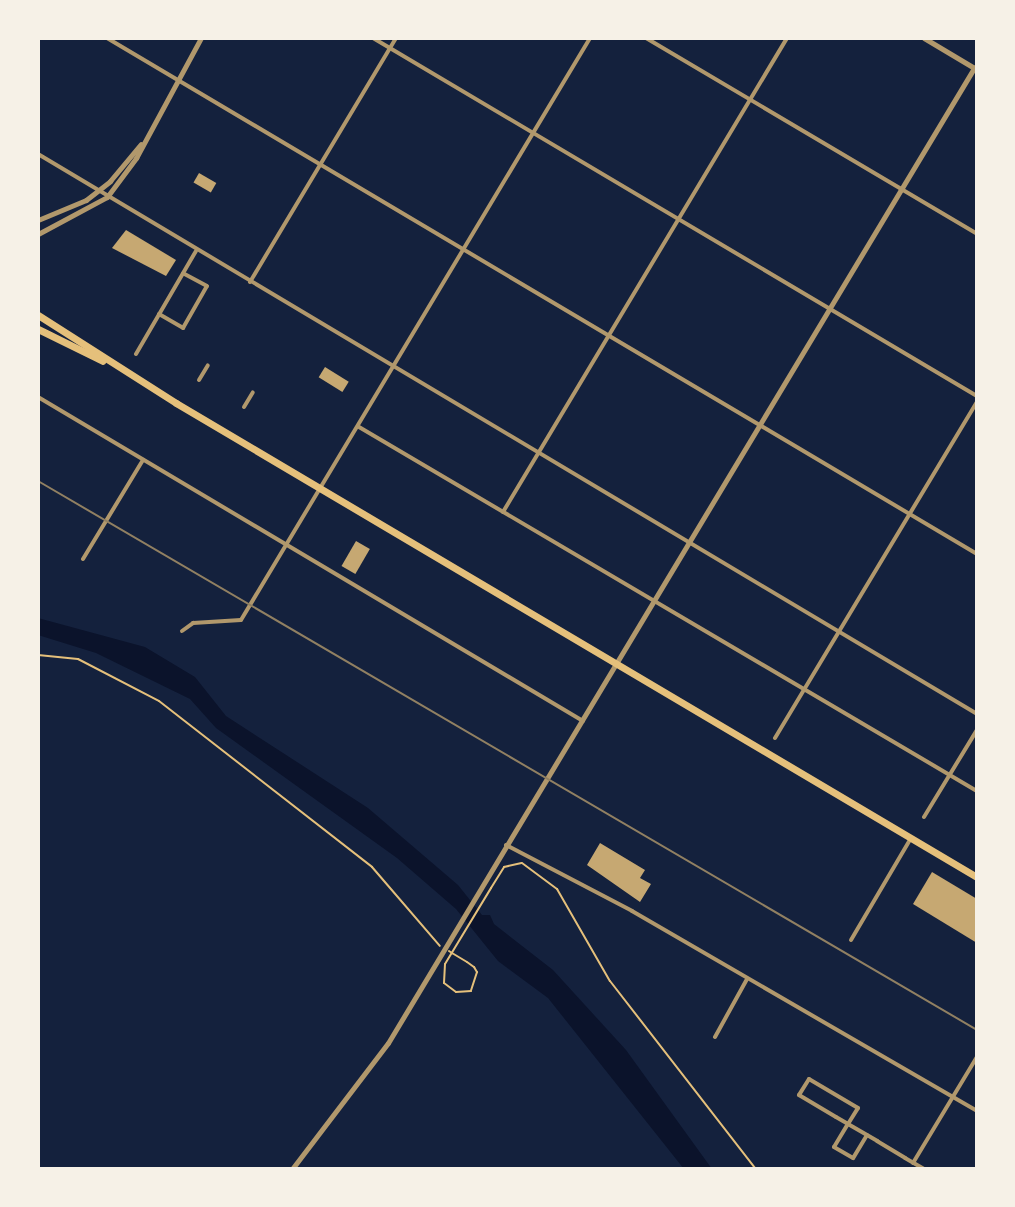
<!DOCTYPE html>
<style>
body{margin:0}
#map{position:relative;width:1015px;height:1207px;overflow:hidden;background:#14213d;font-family:"Alegreya Sans",sans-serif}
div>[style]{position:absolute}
.water>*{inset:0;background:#0b132b}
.building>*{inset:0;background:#c6a872;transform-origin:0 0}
.path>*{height:2px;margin:-1px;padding:0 1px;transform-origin:1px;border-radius:1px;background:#e5c07b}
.minor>*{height:4px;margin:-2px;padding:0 2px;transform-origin:2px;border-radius:2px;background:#b1986c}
.tertiary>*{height:5px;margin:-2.5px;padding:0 2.5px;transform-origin:2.5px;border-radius:2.5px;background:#b1986c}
.trunk>*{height:7px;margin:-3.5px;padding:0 3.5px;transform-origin:3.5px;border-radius:3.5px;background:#e5c07b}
.rail>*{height:2px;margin:-1px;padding:0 1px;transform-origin:1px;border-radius:1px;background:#918062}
span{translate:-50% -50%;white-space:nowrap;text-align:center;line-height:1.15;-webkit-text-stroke:6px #f6f1e7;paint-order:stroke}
.frame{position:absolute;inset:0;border:40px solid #f6f1e7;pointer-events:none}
</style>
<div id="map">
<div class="water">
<i style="clip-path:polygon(38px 618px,145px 647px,195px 677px,226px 716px,368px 808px,458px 885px,482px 915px,490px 915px,494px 924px,553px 970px,626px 1050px,712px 1169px,684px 1169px,548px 998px,498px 961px,456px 909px,397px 858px,216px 728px,190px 699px,96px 653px,38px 635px)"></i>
</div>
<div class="building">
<i style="left:199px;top:173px;width:20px;height:11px;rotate:30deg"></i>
<i style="clip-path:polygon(126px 230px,176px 260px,166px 276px,112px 248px)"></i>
<i style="left:325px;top:367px;width:28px;height:12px;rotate:32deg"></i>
<i style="left:356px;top:541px;width:16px;height:29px;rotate:30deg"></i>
<i style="clip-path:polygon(600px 843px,645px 870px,640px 878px,651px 884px,640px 902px,587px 865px)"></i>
<i style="clip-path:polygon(932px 872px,977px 899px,977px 943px,913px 904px)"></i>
</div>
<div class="path">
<i style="left:38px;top:655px;width:40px;rotate:5.7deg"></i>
<i style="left:78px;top:659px;width:91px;rotate:27.4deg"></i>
<i style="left:159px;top:701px;width:270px;rotate:37.9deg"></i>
<i style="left:372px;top:867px;width:104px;rotate:49.3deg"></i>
<i style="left:449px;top:951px;width:4px;rotate:34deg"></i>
<i style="left:452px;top:953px;width:17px;rotate:31deg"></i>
<i style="left:467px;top:962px;width:9px;rotate:36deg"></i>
<i style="left:474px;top:967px;width:6px;rotate:59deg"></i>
<i style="left:477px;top:972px;width:20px;rotate:108deg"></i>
<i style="left:471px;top:991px;width:15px;rotate:176deg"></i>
<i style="left:456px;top:992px;width:15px;rotate:-143deg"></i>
<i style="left:444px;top:983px;width:19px;rotate:-87deg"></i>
<i style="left:445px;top:964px;width:89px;rotate:-58.8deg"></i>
<i style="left:491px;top:888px;width:25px;rotate:-58deg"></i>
<i style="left:504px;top:867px;width:18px;rotate:-13deg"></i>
<i style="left:522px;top:863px;width:44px;rotate:36.6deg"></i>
<i style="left:557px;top:889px;width:106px;rotate:60.1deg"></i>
<i style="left:610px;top:981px;width:238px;rotate:52.2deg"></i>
</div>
<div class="minor">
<i style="left:107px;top:38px;width:1012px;rotate:30.67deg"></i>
<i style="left:373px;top:38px;width:702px;rotate:30.66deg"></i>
<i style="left:646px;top:38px;width:385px;rotate:30.6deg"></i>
<i style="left:38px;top:154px;width:1093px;rotate:30.81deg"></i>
<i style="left:250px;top:282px;width:284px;rotate:-59.1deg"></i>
<i style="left:159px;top:314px;width:28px;rotate:30deg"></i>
<i style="left:183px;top:328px;width:48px;rotate:-60.3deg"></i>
<i style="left:207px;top:286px;width:27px;rotate:-152deg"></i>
<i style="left:136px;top:354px;width:119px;rotate:-59.8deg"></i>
<i style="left:199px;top:380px;width:17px;rotate:-59deg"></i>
<i style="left:38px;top:397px;width:634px;rotate:30.73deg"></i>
<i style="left:244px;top:407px;width:17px;rotate:-59deg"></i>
<i style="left:359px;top:427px;width:717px;rotate:30.5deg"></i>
<i style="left:503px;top:512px;width:553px;rotate:-59.07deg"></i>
<i style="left:83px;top:559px;width:116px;rotate:-58.8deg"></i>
<i style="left:182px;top:631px;width:14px;rotate:-36deg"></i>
<i style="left:193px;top:623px;width:48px;rotate:-3.6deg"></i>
<i style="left:241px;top:620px;width:679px;rotate:-59.05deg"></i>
<i style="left:775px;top:738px;width:392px;rotate:-59deg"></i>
<i style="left:924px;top:817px;width:102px;rotate:-58.7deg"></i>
<i style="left:506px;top:845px;width:142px;rotate:27.6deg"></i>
<i style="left:632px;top:911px;width:399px;rotate:30.1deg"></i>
<i style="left:851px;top:940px;width:118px;rotate:-59.5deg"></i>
<i style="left:715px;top:1037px;width:66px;rotate:-61.1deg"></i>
<i style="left:867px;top:1135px;width:27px;rotate:121deg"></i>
<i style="left:853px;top:1158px;width:22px;rotate:-150deg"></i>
<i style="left:834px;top:1147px;width:27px;rotate:-59deg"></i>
<i style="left:848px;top:1124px;width:19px;rotate:-58deg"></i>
<i style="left:858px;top:1108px;width:57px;rotate:-149.4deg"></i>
<i style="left:809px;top:1079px;width:19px;rotate:122deg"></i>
<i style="left:799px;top:1095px;width:43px;rotate:30.7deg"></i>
<i style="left:836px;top:1117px;width:14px;rotate:30deg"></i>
<i style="left:848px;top:1124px;width:34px;rotate:30deg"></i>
<i style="left:877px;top:1141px;width:33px;rotate:31deg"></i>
<i style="left:905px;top:1158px;width:22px;rotate:30deg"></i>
<i style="left:913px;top:1163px;width:124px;rotate:-58.9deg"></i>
</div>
<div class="tertiary">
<i style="left:924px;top:38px;width:61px;rotate:30.8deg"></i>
<i style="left:38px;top:220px;width:52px;rotate:-22.6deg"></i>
<i style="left:86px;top:200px;width:31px;rotate:-38deg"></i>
<i style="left:110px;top:181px;width:48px;rotate:-50deg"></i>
<i style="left:38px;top:234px;width:78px;rotate:-28.2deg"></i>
<i style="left:107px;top:197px;width:49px;rotate:-53.4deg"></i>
<i style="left:136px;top:158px;width:136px;rotate:-61.6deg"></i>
<i style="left:292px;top:1169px;width:158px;rotate:-52.7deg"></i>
<i style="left:388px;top:1043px;width:1138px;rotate:-58.99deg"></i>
</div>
<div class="trunk">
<i style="left:38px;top:315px;width:164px;rotate:32.5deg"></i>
<i style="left:176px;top:403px;width:931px;rotate:30.62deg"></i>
<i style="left:38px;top:329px;width:72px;rotate:26.2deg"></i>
</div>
<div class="rail">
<i style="left:38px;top:481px;width:1088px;rotate:30.31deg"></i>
</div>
<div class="frame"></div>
</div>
